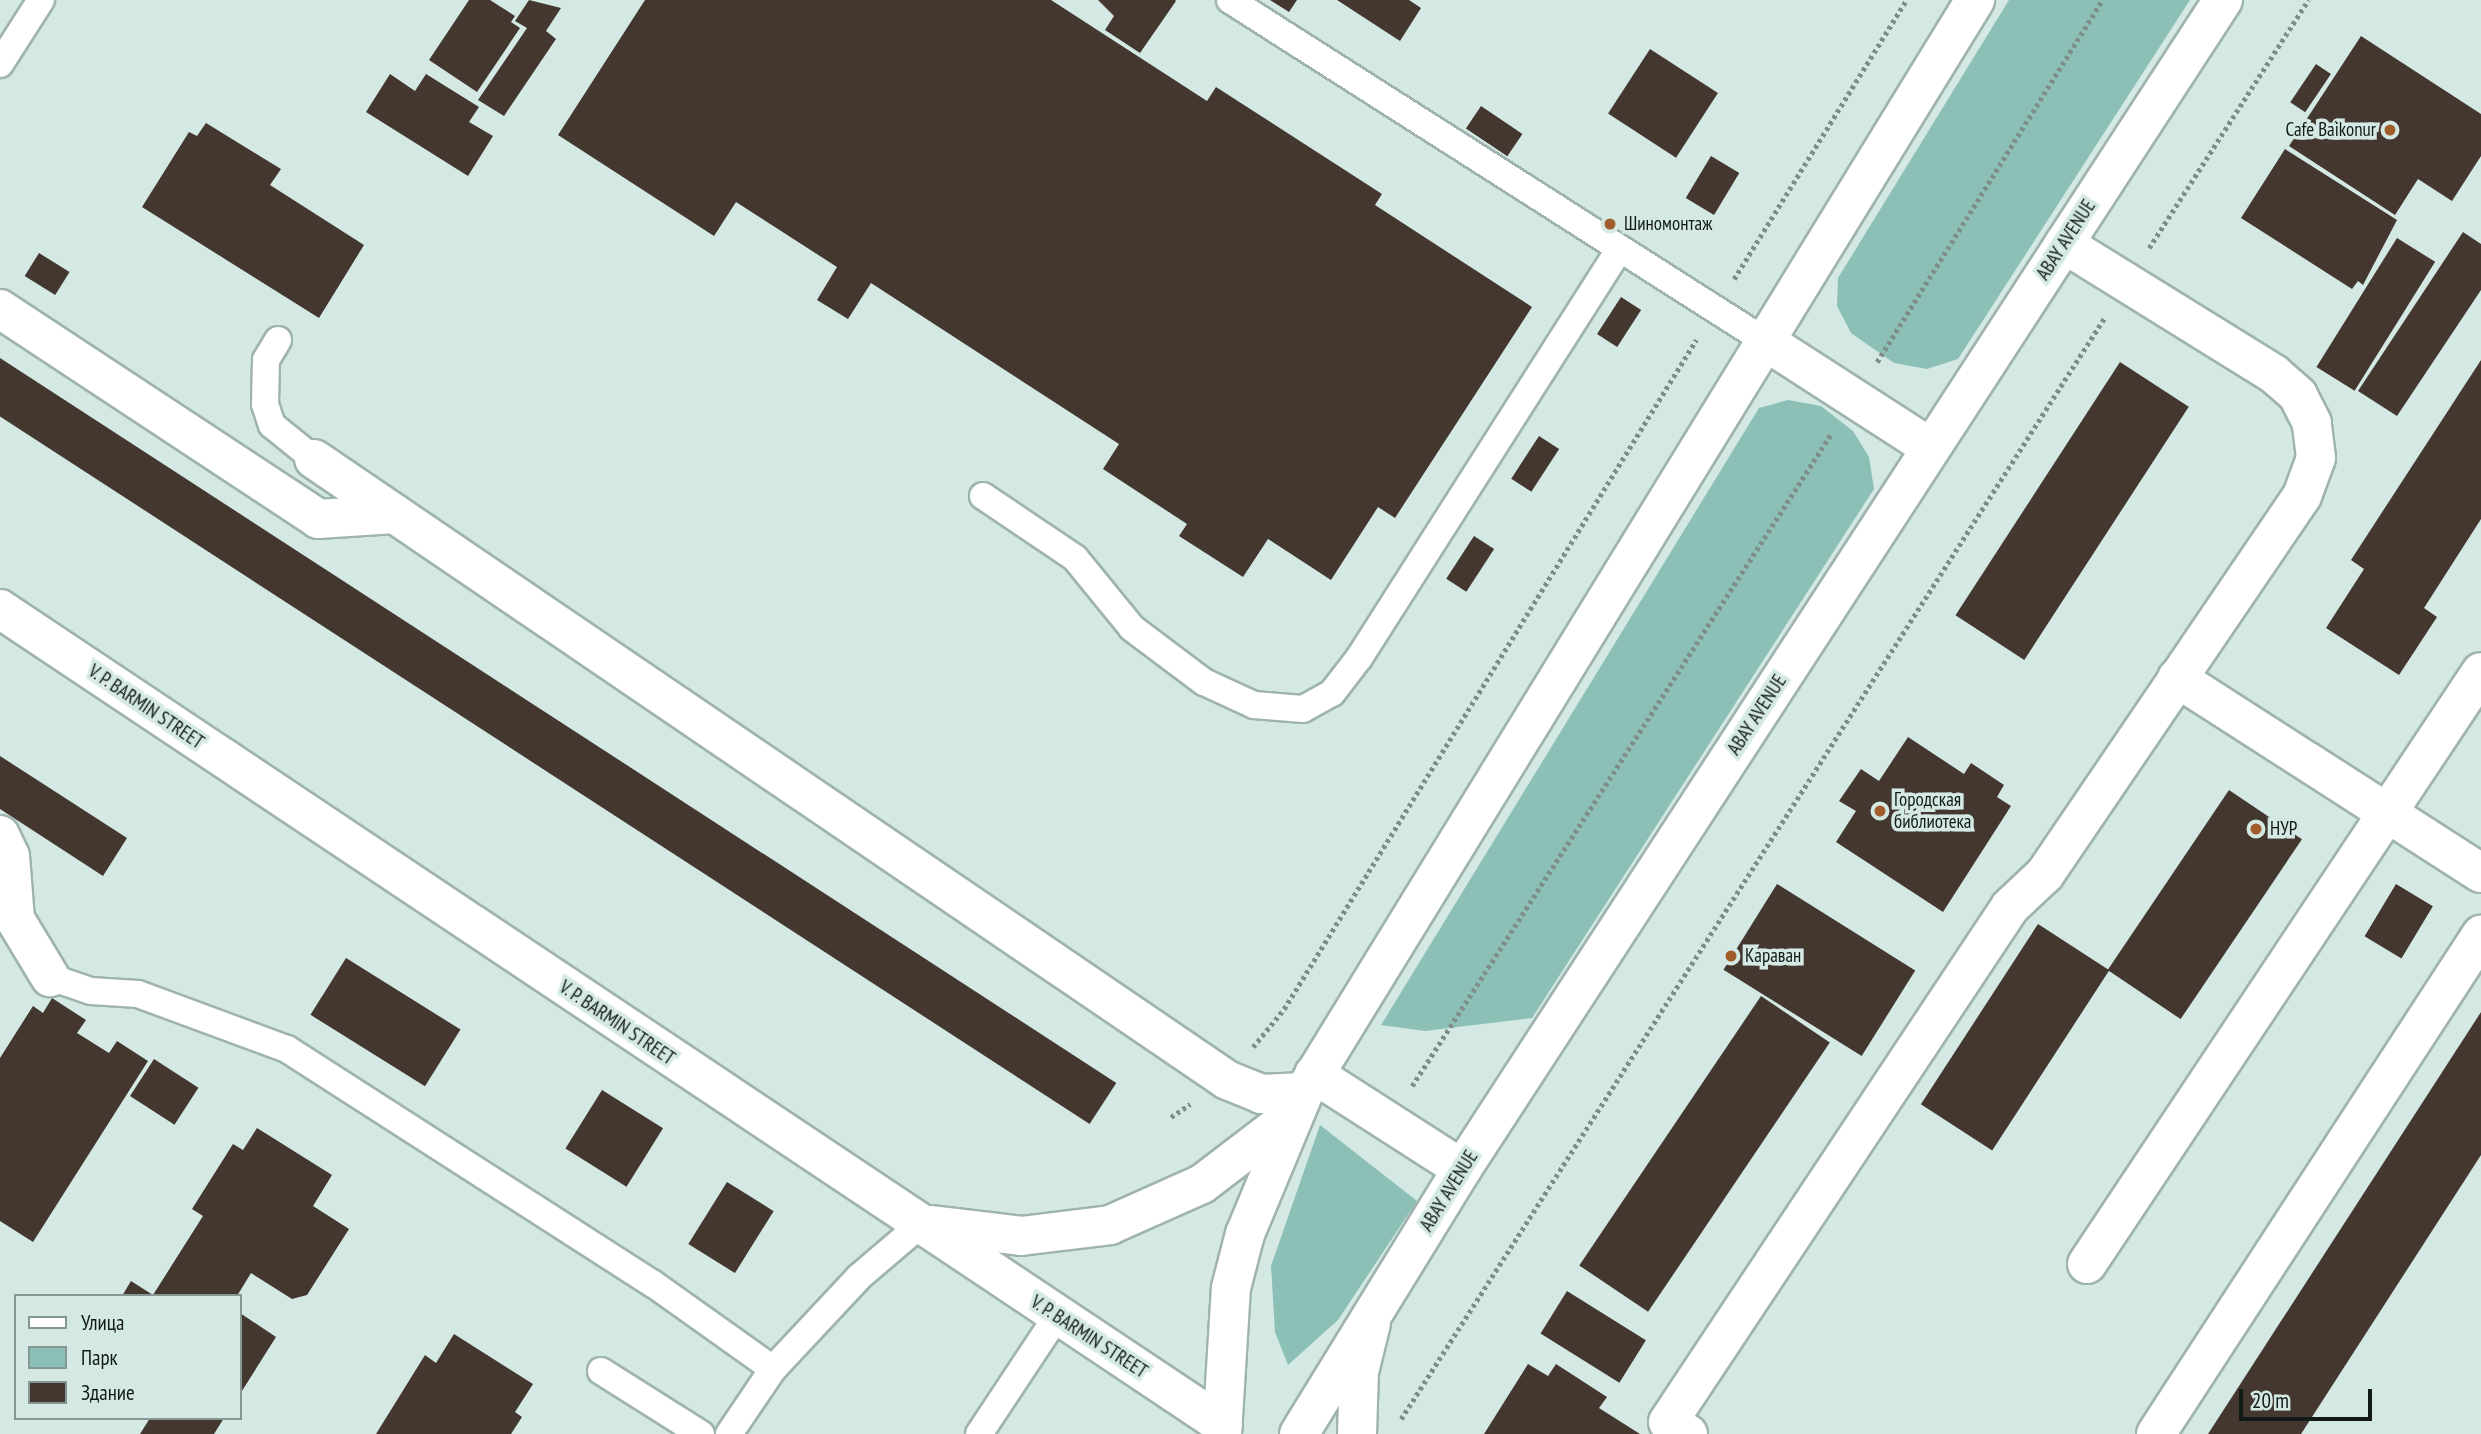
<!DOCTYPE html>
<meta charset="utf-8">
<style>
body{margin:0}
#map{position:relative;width:2481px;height:1434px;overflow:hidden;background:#d4e9e4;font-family:"PT Sans Narrow",sans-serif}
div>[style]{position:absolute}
.green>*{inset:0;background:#8cbfb5}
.building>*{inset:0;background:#43372f;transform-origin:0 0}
.path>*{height:4.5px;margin-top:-2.25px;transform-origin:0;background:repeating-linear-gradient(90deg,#7e8d89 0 3.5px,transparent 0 7px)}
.roads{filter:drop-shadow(2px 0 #9fb3af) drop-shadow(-2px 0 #9fb3af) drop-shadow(0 2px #9fb3af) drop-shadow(0 -2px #9fb3af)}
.service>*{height:26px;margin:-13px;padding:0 13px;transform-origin:13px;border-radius:13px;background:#fff}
.minor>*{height:38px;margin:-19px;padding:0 19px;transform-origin:19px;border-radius:19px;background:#fff}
.tertiary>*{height:38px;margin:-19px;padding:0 19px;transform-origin:19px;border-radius:19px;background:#fff}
.secondary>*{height:38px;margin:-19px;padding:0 19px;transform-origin:19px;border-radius:19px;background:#fff}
.dots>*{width:19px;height:19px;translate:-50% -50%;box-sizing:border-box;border:4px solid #d4e9e4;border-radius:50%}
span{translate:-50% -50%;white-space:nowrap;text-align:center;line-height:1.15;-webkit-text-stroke:7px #d4e9e4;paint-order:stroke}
.poi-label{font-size:19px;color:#121a18}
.right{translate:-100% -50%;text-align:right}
.left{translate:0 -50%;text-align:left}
.street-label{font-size:19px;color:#121a18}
.legend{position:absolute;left:14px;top:1294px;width:228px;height:126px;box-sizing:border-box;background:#d4e9e4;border:2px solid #869692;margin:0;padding:9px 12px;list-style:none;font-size:21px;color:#121a18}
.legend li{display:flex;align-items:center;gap:14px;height:35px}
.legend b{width:35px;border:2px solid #869692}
.scale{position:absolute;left:2239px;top:1389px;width:133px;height:32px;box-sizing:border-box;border:4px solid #121a18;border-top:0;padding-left:9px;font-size:21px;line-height:24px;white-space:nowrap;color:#121a18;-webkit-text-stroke:5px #d4e9e4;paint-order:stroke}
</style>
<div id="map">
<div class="green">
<i style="clip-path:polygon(2009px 0,2190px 0,1958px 359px,1927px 369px,1894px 363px,1851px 333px,1837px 306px,1838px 278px)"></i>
<i style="clip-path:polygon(1788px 400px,1821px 406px,1853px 431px,1869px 457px,1874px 489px,1532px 1018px,1425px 1031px,1381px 1025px,1759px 408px)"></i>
<i style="clip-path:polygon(1320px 1125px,1417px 1201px,1338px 1320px,1288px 1365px,1275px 1332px,1271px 1266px)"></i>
</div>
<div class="building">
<i style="clip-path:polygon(469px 0,490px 0,515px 16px,511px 22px,520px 28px,477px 92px,429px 60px)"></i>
<i style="clip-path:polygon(529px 0,561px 8px,546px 31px,556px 39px,504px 116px,478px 100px,527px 28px,515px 21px)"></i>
<i style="clip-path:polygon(645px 0,1051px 0,1207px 101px,1216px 87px,1382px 194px,1375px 205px,1532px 307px,1395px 518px,1378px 507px,1331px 580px,1268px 539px,1243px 577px,1179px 536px,1187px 524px,1103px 469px,1119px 444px,871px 283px,848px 319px,817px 300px,837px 267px,736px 202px,714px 236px,558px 135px)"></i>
<i style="clip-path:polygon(1098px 0,1175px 0,1176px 1px,1140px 53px,1105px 30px,1114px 16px)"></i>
<i style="clip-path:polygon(1270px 0,1297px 0,1289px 12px)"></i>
<i style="clip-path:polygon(1337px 0,1409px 0,1421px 8px,1400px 41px)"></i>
<i style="clip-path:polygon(2361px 36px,2481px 114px,2481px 156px,2452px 201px,2418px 179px,2395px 215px,2289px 146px)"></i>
<i style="left:1650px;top:49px;width:81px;height:77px;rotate:33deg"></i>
<i style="left:2316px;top:64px;width:18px;height:46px;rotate:34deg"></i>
<i style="clip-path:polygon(390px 74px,415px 91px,426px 74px,479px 107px,469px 122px,493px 136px,468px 176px,366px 112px)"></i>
<i style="left:1481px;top:106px;width:50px;height:27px;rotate:34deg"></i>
<i style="clip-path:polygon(206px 123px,281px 169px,270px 185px,364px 245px,319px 318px,142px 207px,189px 132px,197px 136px)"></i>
<i style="clip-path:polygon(2285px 149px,2397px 220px,2363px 285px,2358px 281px,2352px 289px,2241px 218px)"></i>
<i style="left:1711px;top:156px;width:33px;height:49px;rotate:31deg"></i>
<i style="clip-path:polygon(2463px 232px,2481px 244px,2481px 290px,2397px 416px,2358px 391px)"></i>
<i style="left:2397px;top:238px;width:45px;height:152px;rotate:32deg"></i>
<i style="left:39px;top:253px;width:36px;height:27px;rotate:32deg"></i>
<i style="left:1621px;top:297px;width:24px;height:44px;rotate:33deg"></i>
<i style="left:0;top:358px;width:1331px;height:49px;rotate:33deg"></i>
<i style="clip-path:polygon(2481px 360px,2481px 519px,2424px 608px,2437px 617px,2399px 675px,2326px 628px,2364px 569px,2351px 560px)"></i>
<i style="left:2120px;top:362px;width:82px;height:302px;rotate:33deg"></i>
<i style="left:1539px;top:436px;width:24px;height:51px;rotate:33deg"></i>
<i style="left:1474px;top:536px;width:24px;height:51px;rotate:33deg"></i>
<i style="clip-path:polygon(1908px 737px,1964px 774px,1971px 763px,2004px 785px,1997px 797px,2011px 806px,1943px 912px,1836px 842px,1856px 811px,1839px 801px,1861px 769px,1879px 781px)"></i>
<i style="clip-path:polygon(0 756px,127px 838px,103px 876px,0 809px)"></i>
<i style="left:2229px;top:790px;width:88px;height:217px;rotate:34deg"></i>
<i style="left:1777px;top:884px;width:163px;height:101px;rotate:32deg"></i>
<i style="left:2396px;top:884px;width:43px;height:61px;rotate:31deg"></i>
<i style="left:2038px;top:924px;width:85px;height:215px;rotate:33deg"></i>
<i style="left:346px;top:958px;width:135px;height:67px;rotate:32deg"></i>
<i style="left:1761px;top:996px;width:83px;height:325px;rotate:34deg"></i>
<i style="clip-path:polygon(52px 998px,86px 1020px,77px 1033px,109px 1053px,117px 1041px,148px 1061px,33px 1242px,0 1221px,0 1058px,33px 1006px,43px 1013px)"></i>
<i style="clip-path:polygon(2481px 1012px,2481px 1155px,2301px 1434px,2208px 1434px)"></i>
<i style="left:154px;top:1059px;width:53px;height:44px;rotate:33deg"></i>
<i style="left:602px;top:1090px;width:72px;height:69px;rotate:32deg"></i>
<i style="clip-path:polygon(257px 1128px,332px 1175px,313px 1206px,349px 1229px,307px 1295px,292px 1299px,251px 1273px,237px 1296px,122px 1296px,131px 1281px,153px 1295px,203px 1216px,192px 1209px,233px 1144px,243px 1150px)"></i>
<i style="left:727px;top:1182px;width:55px;height:73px;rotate:32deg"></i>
<i style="left:1567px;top:1291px;width:93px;height:50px;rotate:32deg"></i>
<i style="clip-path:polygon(240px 1313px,276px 1337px,240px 1394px)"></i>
<i style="clip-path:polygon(454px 1334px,533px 1384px,515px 1412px,522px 1417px,511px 1434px,376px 1434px,425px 1355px,436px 1363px)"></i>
<i style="clip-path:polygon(1528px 1364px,1548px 1376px,1556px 1364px,1607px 1397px,1599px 1408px,1640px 1434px,1484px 1434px)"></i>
<i style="clip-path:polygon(150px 1418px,224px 1418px,214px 1434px,140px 1434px)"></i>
</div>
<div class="path">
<i style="left:2149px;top:248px;width:295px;rotate:-57.3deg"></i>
<i style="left:1734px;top:279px;width:328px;rotate:-58.3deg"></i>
<i style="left:1877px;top:362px;width:426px;rotate:-58.1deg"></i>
<i style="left:1253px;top:1047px;width:49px;rotate:-50.8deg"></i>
<i style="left:1284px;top:1009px;width:786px;rotate:-58.37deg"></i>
<i style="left:1412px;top:1086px;width:775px;rotate:-57.27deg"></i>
<i style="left:1171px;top:1117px;width:23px;rotate:-34deg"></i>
<i style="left:1401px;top:1419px;width:1308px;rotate:-57.43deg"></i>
</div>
<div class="roads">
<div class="service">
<i style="left:1230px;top:0;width:634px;rotate:32.51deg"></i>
<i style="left:0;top:64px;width:76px;rotate:-57.4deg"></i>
<i style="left:278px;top:340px;width:23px;rotate:121deg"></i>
<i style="left:266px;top:360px;width:44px;rotate:91.3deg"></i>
<i style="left:265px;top:404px;width:22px;rotate:72deg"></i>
<i style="left:272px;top:425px;width:54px;rotate:39deg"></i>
<i style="left:983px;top:496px;width:111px;rotate:34deg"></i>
<i style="left:1075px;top:558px;width:90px;rotate:50.8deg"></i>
<i style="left:1132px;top:628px;width:90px;rotate:36.9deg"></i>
<i style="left:1204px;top:682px;width:55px;rotate:24.7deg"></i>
<i style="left:1254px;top:705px;width:49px;rotate:4.7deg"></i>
<i style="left:1303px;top:709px;width:33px;rotate:-29deg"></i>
<i style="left:1332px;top:693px;width:44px;rotate:-52.4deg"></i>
<i style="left:1359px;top:658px;width:485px;rotate:-57.5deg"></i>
<i style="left:50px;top:977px;width:43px;rotate:18.9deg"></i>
<i style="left:91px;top:991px;width:47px;rotate:3.7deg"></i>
<i style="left:138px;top:994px;width:159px;rotate:20.3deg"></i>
<i style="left:287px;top:1049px;width:434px;rotate:32.7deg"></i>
<i style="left:652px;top:1283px;width:148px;rotate:35.4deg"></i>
<i style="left:773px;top:1369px;width:126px;rotate:-46.9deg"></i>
<i style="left:859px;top:1277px;width:80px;rotate:-40.4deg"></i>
<i style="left:601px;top:1371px;width:118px;rotate:32.2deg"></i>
<i style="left:729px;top:1434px;width:78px;rotate:-55.9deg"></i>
<i style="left:979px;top:1434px;width:141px;rotate:-56.5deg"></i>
</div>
<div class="minor">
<i style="left:0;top:309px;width:381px;rotate:33.4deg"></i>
<i style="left:318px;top:519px;width:77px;rotate:-3.7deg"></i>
<i style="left:314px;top:459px;width:1104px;rotate:34.22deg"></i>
<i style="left:1227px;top:1080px;width:37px;rotate:22deg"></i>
<i style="left:1261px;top:1094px;width:43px;rotate:-2.7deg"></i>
<i style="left:2177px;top:678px;width:361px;rotate:32.7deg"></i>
<i style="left:0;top:835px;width:23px;rotate:65deg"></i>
<i style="left:10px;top:856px;width:63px;rotate:85.5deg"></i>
<i style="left:15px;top:919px;width:68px;rotate:58.9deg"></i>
<i style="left:2087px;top:1264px;width:711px;rotate:-56.35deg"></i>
<i style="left:1688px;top:1434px;width:23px;rotate:-149deg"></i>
<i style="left:1668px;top:1422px;width:618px;rotate:-56.41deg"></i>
<i style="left:2010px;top:907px;width:48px;rotate:-43.3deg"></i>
<i style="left:2045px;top:874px;width:457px;rotate:-55.8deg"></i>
<i style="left:2302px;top:496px;width:40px;rotate:-69.8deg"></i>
<i style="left:2316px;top:458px;width:35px;rotate:-97deg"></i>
<i style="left:2312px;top:423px;width:31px;rotate:-117deg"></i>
<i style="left:2298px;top:395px;width:32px;rotate:-139deg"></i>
<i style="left:2274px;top:374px;width:247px;rotate:-148.2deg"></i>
<i style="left:2156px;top:1434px;width:596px;rotate:-56.92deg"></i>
</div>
<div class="tertiary">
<i style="left:0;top:609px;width:1470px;rotate:33.71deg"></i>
<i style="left:932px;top:1225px;width:90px;rotate:7deg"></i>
<i style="left:1021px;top:1236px;width:90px;rotate:-7deg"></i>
<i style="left:1110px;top:1225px;width:101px;rotate:-24deg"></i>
<i style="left:1202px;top:1184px;width:116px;rotate:-37.3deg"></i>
<i style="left:1357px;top:1434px;width:62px;rotate:-88.2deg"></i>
<i style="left:1359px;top:1372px;width:50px;rotate:-76.2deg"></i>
</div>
<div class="secondary">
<i style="left:1765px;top:341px;width:197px;rotate:32.8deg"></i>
<i style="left:1314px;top:1074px;width:176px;rotate:32.7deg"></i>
<i style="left:1222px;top:1434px;width:146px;rotate:-86.5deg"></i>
<i style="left:1231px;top:1288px;width:56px;rotate:-75.5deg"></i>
<i style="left:1245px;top:1234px;width:154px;rotate:-67.4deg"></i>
<i style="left:1304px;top:1092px;width:1282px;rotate:-58.43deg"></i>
<i style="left:1299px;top:1434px;width:311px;rotate:-58.4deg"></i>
<i style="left:1462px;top:1169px;width:1395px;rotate:-56.94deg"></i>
</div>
</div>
<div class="dots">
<i style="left:2390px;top:130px;background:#a05d2b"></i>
<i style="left:1610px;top:224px;background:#a05d2b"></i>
<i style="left:1880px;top:811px;background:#a05d2b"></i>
<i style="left:2256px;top:829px;background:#a05d2b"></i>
<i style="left:1731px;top:956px;background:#a05d2b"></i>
</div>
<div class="poi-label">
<span class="right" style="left:2376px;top:130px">Cafe Baikonur</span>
<span class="left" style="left:1624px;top:224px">Шиномонтаж</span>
<span class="left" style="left:1894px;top:811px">Городская<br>библиотека</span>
<span class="left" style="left:2270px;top:829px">НУР</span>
<span class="left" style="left:1745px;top:956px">Караван</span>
</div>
<div class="street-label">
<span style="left:2066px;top:240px;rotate:-57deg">ABAY AVENUE</span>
<span style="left:146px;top:707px;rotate:34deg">V. P. BARMIN STREET</span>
<span style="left:1757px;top:715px;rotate:-57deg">ABAY AVENUE</span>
<span style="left:617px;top:1023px;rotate:34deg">V. P. BARMIN STREET</span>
<span style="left:1449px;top:1191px;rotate:-58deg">ABAY AVENUE</span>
<span style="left:1089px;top:1337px;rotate:33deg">V. P. BARMIN STREET</span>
</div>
<ul class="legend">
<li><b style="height:9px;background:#fff"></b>Улица</li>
<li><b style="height:19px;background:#8cbfb5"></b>Парк</li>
<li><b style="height:19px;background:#43372f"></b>Здание</li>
</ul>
<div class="scale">20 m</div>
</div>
